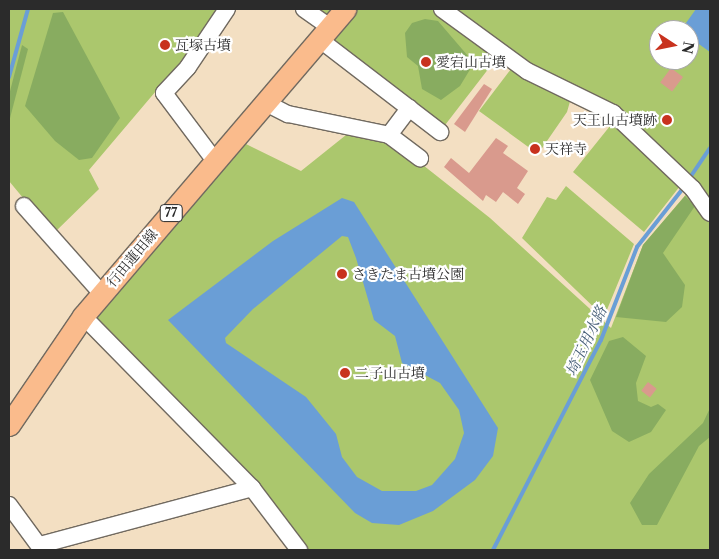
<!DOCTYPE html>
<meta charset="utf-8">
<style>
body{margin:0}
#map{position:relative;width:719px;height:559px;overflow:hidden;background:#f3dfc2;font-family:"Libre Caslon Text","Noto Serif JP",serif}
div>[style]{position:absolute}
.green>*{inset:0;background:#abc76d}
.forest>*{inset:0;background:#88ac60}
.water>*{inset:0;background:#6a9ed6}
.stream>*{height:4px;margin:-2px;padding:0 2px;transform-origin:2px;border-radius:2px;background:#6a9ed6}
.building>*{inset:0;background:#d99a8d;transform-origin:0 0}
.roads{filter:drop-shadow(1px 0 #716a60) drop-shadow(-1px 0 #716a60) drop-shadow(0 1px #716a60) drop-shadow(0 -1px #716a60)}
.minor>*{height:16px;margin:-8px;padding:0 8px;transform-origin:8px;border-radius:8px;background:#fff}
.major>*{height:21px;margin:-10.5px;padding:0 10.5px;transform-origin:10.5px;border-radius:10.5px;background:#fabb8c}
.dots>*{width:14px;height:14px;translate:-50% -50%;box-sizing:border-box;border:2px solid #fff;border-radius:50%}
span{translate:-50% -50%;white-space:nowrap;text-align:center;line-height:1.15;-webkit-text-stroke:4.5px #fff;paint-order:stroke}
.shield-label span{padding:1px 4px;background:#fff;border:1px solid;border-radius:4px;-webkit-text-stroke-width:0}
.shield-label{font-size:12px;color:#2b2b2b;font-weight:700}
.poi-label{font-size:14px;color:#2b2b2b}
.left{translate:0 -50%;text-align:left}
.right{translate:-100% -50%;text-align:right}
.street-label{font-size:14px;color:#2b2b2b}
.water-label{font-size:15px;color:#475f78;font-style:italic}
.frame{position:absolute;inset:0;border:10px solid #2b2b2b;pointer-events:none}
.north{position:absolute;left:649px;top:20px;width:50px;height:50px;box-sizing:border-box;background:#fff;border:1px solid #aaa;border-radius:50%;rotate:101deg;font-size:14px;font-weight:700;line-height:20px;text-align:center;color:#2b2b2b}
.north::after{content:'';display:block;margin:auto;width:18px;height:22px;background:#c8321e;clip-path:polygon(50% 0,100% 100%,50% 72%,0 100%)}
</style>
<div id="map">
<div class="green">
<i style="clip-path:polygon(9px 9px,223px 9px,185px 68px,156px 91px,89px 170px,99px 189px,53px 234px,9px 181px)"></i>
<i style="clip-path:polygon(evenodd,313px 9px,710px 9px,710px 550px,306px 550px,95px 319px,244px 143px,301px 171px,351px 131px,390px 139px,490px 218px,611px 328px,643px 245px,688px 192px,680px 186px,644px 232px,573px 172px,614px 121px,571px 98px,567px 112px,538px 154px,479px 111px,511px 69px,496px 59px,442px 129px,332px 43px,343px 29px,313px 9px,659px 30px,689px 30px,689px 60px,659px 60px,659px 30px)"></i>
<i style="clip-path:polygon(566px 186px,634px 244px,604px 317px,522px 238px,547px 197px,556px 200px)"></i>
</div>
<div class="forest">
<i style="clip-path:polygon(63px 12px,120px 118px,92px 158px,79px 160px,55px 141px,25px 106px,53px 13px)"></i>
<i style="clip-path:polygon(425px 19px,438px 21px,474px 63px,460px 86px,441px 100px,422px 89px,418px 66px,407px 57px,405px 33px,412px 23px)"></i>
<i style="clip-path:polygon(22px 45px,28px 49px,9px 122px,9px 95px)"></i>
<i style="clip-path:polygon(685px 196px,695px 206px,663px 253px,685px 285px,682px 307px,666px 322px,616px 317px,643px 245px)"></i>
<i style="clip-path:polygon(623px 337px,646px 356px,636px 383px,638px 401px,651px 407px,658px 404px,666px 410px,651px 432px,629px 442px,612px 431px,590px 380px,609px 341px)"></i>
<i style="clip-path:polygon(710px 408px,710px 437px,699px 446px,657px 525px,642px 525px,630px 503px,649px 474px,703px 423px)"></i>
</div>
<div class="water">
<i style="clip-path:polygon(696px 9px,710px 9px,710px 52px,689px 37px,689px 30px,681px 30px)"></i>
<i style="clip-path:polygon(evenodd,342px 198px,354px 202px,498px 428px,493px 456px,475px 480px,433px 511px,399px 525px,372px 523px,355px 513px,168px 320px,273px 241px,342px 198px,342px 236px,348px 237px,356px 258px,374px 320px,395px 336px,402px 363px,440px 383px,459px 410px,464px 433px,455px 459px,432px 485px,416px 491px,382px 491px,357px 477px,342px 457px,336px 434px,306px 397px,226px 343px,225px 338px,253px 309px,342px 236px)"></i>
</div>
<div class="stream">
<i style="left:9px;top:77px;width:71px;rotate:-74.4deg"></i>
<i style="left:689px;top:179px;width:37px;rotate:-56deg"></i>
<i style="left:493px;top:550px;width:236px;rotate:-62.8deg"></i>
<i style="left:601px;top:340px;width:100px;rotate:-68.8deg"></i>
<i style="left:637px;top:247px;width:76px;rotate:-51.9deg"></i>
</div>
<div class="building">
<i style="left:671px;top:68px;width:15px;height:18px;rotate:37deg"></i>
<i style="clip-path:polygon(484px 84px,492px 89px,465px 132px,454px 124px)"></i>
<i style="clip-path:polygon(496px 138px,508px 146px,503px 153px,528px 171px,517px 188px,525px 194px,518px 204px,503px 192px,496px 202px,486px 195px,483px 201px,444px 167px,451px 158px,469px 173px)"></i>
<i style="left:648px;top:382px;width:11px;height:11px;rotate:38deg"></i>
</div>
<div class="roads">
<div class="minor">
<i style="left:304px;top:9px;width:32px;rotate:35deg"></i>
<i style="left:442px;top:9px;width:105px;rotate:36.1deg"></i>
<i style="left:527px;top:71px;width:96px;rotate:26deg"></i>
<i style="left:613px;top:113px;width:110px;rotate:43.5deg"></i>
<i style="left:693px;top:189px;width:29px;rotate:55deg"></i>
<i style="left:319px;top:39px;width:153px;rotate:37.5deg"></i>
<i style="left:264px;top:102px;width:27px;rotate:27deg"></i>
<i style="left:288px;top:114px;width:103px;rotate:11.7deg"></i>
<i style="left:389px;top:135px;width:39px;rotate:37deg"></i>
<i style="left:389px;top:135px;width:34px;rotate:-53deg"></i>
<i style="left:215px;top:161px;width:85px;rotate:-126.9deg"></i>
<i style="left:164px;top:93px;width:35px;rotate:-47deg"></i>
<i style="left:188px;top:67px;width:70px;rotate:-56.1deg"></i>
<i style="left:24px;top:206px;width:118px;rotate:48.4deg"></i>
<i style="left:83px;top:316px;width:241px;rotate:45.5deg"></i>
<i style="left:252px;top:488px;width:78px;rotate:52.8deg"></i>
<i style="left:9px;top:505px;width:56px;rotate:53.7deg"></i>
<i style="left:40px;top:545px;width:220px;rotate:-15deg"></i>
</div>
<div class="major">
<i style="left:9px;top:425px;width:132px;rotate:-55.8deg"></i>
<i style="left:83px;top:316px;width:404px;rotate:-49.5deg"></i>
</div>
</div>
<div class="dots">
<i style="left:165px;top:45px;background:#c8321e"></i>
<i style="left:426px;top:62px;background:#c8321e"></i>
<i style="left:667px;top:120px;background:#c8321e"></i>
<i style="left:535px;top:149px;background:#c8321e"></i>
<i style="left:342px;top:274px;background:#c8321e"></i>
<i style="left:345px;top:373px;background:#c8321e"></i>
</div>
<div class="shield-label">
<span style="left:171px;top:213px">77</span>
</div>
<div class="poi-label">
<span class="left" style="left:175px;top:45px">瓦塚古墳</span>
<span class="left" style="left:436px;top:62px">愛宕山古墳</span>
<span class="right" style="left:657px;top:120px">天王山古墳跡</span>
<span class="left" style="left:545px;top:149px">天祥寺</span>
<span class="left" style="left:352px;top:274px">さきたま古墳公園</span>
<span class="left" style="left:355px;top:373px">二子山古墳</span>
</div>
<div class="street-label">
<span style="left:132px;top:258px;rotate:-50deg">行田蓮田線</span>
</div>
<div class="water-label">
<span style="left:586px;top:341px;rotate:-65deg">埼玉用水路</span>
</div>
<div class="frame"></div>
<div class="north">N</div>
</div>
